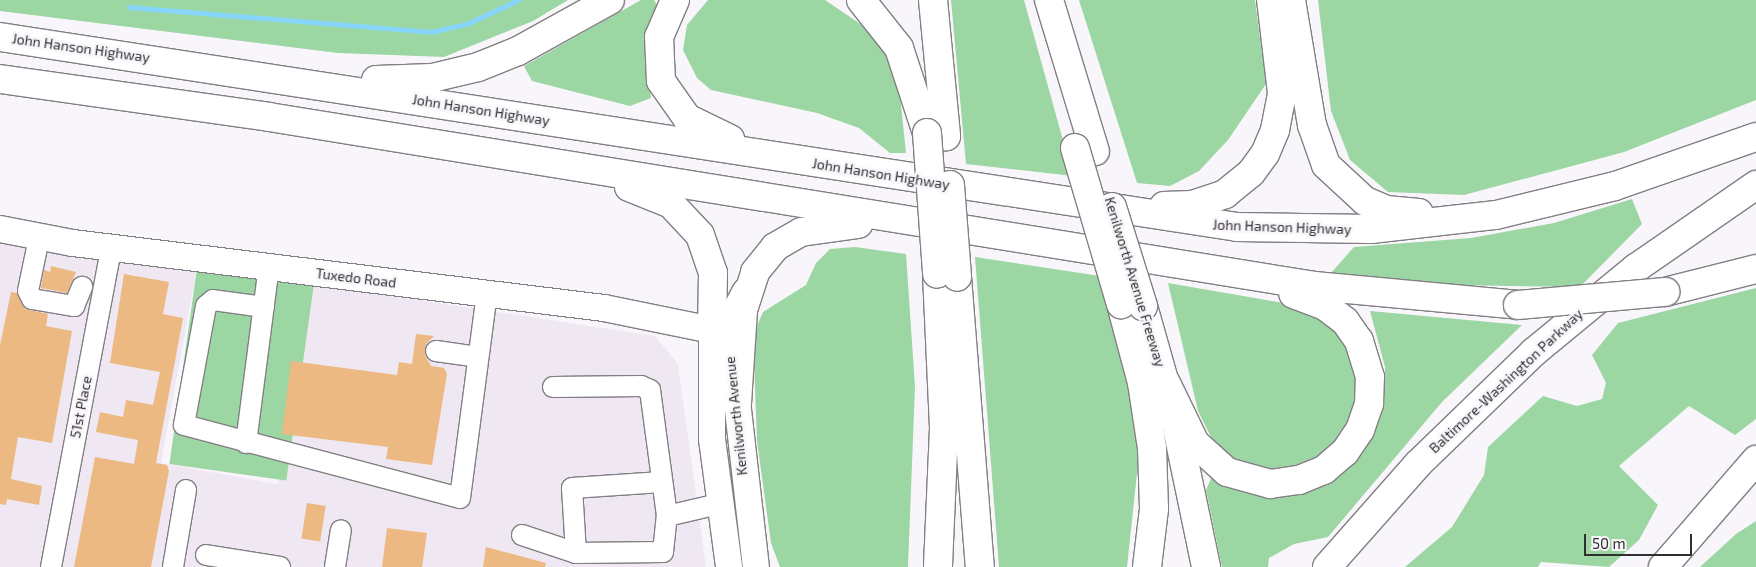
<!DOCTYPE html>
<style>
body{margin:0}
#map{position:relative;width:1756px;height:567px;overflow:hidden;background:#f9f6fb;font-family:"Exo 2",sans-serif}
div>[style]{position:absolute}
.built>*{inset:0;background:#efe7f2}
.forest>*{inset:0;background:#9bd6a3;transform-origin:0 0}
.stream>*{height:4.5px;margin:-2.25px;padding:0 2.25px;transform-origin:2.25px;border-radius:2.25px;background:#88d5fb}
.building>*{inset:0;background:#edb982;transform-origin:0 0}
.roads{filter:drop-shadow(1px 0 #827f84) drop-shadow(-1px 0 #827f84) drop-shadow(0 1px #827f84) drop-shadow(0 -1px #827f84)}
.minor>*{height:20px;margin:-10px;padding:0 10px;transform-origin:10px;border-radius:10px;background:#fff}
.major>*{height:26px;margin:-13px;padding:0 13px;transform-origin:13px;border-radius:13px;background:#fff}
.highway>*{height:28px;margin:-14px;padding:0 14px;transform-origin:14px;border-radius:14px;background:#fff}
.bridges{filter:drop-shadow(1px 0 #827f84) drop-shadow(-1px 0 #827f84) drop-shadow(0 1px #827f84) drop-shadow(0 -1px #827f84)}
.highway-bridge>*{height:28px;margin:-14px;padding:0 14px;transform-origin:14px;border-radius:14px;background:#fff}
span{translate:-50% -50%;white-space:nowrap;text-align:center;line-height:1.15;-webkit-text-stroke:5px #f9f6fb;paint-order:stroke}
.street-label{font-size:14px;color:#2f2e30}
.scale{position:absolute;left:1584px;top:534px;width:108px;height:22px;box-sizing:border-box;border:2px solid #2f2e30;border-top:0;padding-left:6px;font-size:15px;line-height:18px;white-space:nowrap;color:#2f2e30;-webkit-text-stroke:4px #f9f6fb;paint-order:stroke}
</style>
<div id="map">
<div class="built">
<i style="clip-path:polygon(0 239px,197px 268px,161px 463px,277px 484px,314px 284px,655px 336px,678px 364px,706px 567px,0 567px)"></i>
</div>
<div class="forest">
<i style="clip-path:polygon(0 0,568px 0,533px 21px,444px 57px,338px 53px,0 11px)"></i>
<i style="clip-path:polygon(641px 0,654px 0,658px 7px,646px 46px,651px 98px,630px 106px,532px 81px,524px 66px)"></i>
<i style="clip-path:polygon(708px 0,825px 0,875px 34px,898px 76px,906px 153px,890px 153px,859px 128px,817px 113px,711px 90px,697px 78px,683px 50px,687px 25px)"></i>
<i style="clip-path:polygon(951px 0,1024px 0,1073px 176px,966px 164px)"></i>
<i style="clip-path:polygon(1079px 0,1255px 0,1266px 84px,1228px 140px,1199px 171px,1170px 186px,1137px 183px)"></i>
<i style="clip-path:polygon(1318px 0,1756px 0,1756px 100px,1624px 152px,1464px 195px,1388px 192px,1350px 160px,1331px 111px)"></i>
<i style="clip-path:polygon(1632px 199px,1642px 224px,1580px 287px,1452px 285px,1331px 273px,1354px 247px,1471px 238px,1554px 223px)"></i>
<i style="clip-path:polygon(855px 247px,906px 254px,915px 387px,908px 567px,780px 567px,771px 543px,757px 441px,753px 335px,763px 312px,806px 285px,816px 263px,830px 249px)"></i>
<i style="clip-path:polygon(975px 257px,1100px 276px,1134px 401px,1138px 464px,1127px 567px,999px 567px)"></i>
<i style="left:197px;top:268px;width:118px;height:198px;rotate:8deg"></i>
<i style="clip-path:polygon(1168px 283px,1295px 305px,1325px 319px,1343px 341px,1355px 369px,1357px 396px,1351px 419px,1334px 443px,1316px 458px,1289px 467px,1266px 469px,1237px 461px,1213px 441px,1198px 411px)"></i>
<i style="clip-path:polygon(1756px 288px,1756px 419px,1735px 435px,1689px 406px,1619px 466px,1658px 505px,1639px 540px,1609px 567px,1541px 562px,1538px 567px,1405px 567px,1452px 527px,1484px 475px,1488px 447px,1543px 396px,1577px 406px,1602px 399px,1606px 383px,1592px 355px,1618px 323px)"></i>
<i style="clip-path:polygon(1370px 311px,1522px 325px,1442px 402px,1328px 537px,1294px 544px,1269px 558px,1268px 567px,1222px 567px,1206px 490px,1212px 476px,1313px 488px,1350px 466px,1371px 439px,1384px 403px,1385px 367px)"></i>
<i style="clip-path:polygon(1756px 521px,1756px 567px,1700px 567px,1736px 534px)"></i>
</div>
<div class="stream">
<i style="left:129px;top:7px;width:303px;rotate:4.7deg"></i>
<i style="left:431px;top:32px;width:39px;rotate:-13deg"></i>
<i style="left:469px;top:23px;width:54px;rotate:-25.1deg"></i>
</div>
<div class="building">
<i style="clip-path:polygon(51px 266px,76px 272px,67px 293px,41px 288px,44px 270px,50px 272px)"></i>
<i style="clip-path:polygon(124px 274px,169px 282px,163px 314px,183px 318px,156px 463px,167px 465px,169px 471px,151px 567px,74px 567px,95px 457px,134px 464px,138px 440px,96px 432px,100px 412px,123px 417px,126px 400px,153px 405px,160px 372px,110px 363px)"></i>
<i style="clip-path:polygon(11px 292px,17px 293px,25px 309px,48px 314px,46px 326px,72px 331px,52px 443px,18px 437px,11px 479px,42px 486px,39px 505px,7px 499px,6px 505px,0 504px,0 345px)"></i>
<i style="clip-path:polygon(416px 334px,434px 336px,426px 344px,425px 355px,431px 366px,444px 368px,447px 374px,432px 465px,386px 459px,388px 447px,282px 434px,291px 361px,397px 375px,399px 362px,412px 364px)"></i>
<i style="left:307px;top:503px;width:19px;height:36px;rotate:9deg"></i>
<i style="clip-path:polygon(387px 528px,427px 533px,422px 567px,382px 567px)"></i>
<i style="clip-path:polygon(486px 547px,546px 563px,545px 567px,483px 567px)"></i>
</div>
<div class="roads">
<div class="minor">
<i style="left:39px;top:238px;width:54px;rotate:101.7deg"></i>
<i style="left:28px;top:291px;width:9px;rotate:63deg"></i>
<i style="left:32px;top:299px;width:43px;rotate:9.5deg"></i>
<i style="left:74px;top:306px;width:21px;rotate:-67deg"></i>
<i style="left:264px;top:307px;width:51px;rotate:-172.2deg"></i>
<i style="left:213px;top:300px;width:9px;rotate:139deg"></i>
<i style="left:206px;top:306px;width:121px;rotate:100.5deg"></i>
<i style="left:184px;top:425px;width:285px;rotate:14.8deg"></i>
<i style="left:460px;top:498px;width:206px;rotate:-82.5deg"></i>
<i style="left:436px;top:351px;width:42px;rotate:8.1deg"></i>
<i style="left:553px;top:387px;width:88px;rotate:-0.7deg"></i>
<i style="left:641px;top:386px;width:10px;rotate:24deg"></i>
<i style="left:650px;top:390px;width:127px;rotate:82.3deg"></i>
<i style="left:246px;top:443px;width:177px;rotate:-82.6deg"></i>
<i style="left:522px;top:535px;width:57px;rotate:18.4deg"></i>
<i style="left:576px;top:553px;width:87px;rotate:-0.7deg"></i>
<i style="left:663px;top:552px;width:36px;rotate:-84deg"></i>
<i style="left:667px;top:516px;width:53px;rotate:-13deg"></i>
<i style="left:576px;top:553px;width:65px;rotate:-93.5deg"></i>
<i style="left:572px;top:488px;width:90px;rotate:-3.8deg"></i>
<i style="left:206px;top:555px;width:75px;rotate:9.2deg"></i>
<i style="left:51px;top:567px;width:325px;rotate:-79.3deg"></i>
<i style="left:173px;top:567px;width:78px;rotate:-80.4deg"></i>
<i style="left:335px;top:567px;width:37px;rotate:-81deg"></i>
</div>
<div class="major">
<i style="left:0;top:229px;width:74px;rotate:10.9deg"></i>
<i style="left:73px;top:243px;width:535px;rotate:6.98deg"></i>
<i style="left:604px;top:308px;width:110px;rotate:11.5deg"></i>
<i style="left:712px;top:330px;width:18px;rotate:41deg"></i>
<i style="left:726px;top:342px;width:16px;rotate:68deg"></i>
<i style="left:732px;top:357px;width:211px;rotate:83.5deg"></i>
<i style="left:712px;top:330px;width:109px;rotate:90deg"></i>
<i style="left:712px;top:439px;width:129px;rotate:82.4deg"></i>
</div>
<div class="highway">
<i style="left:675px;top:0;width:40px;rotate:113.4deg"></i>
<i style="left:659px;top:37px;width:44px;rotate:87.4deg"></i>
<i style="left:661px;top:81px;width:45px;rotate:54.9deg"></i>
<i style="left:687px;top:118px;width:48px;rotate:26deg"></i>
<i style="left:861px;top:0;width:61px;rotate:51.6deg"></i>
<i style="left:899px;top:48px;width:89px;rotate:71.8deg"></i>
<i style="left:933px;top:0;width:137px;rotate:84.5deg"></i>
<i style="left:1049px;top:0;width:158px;rotate:73.1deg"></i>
<i style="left:1291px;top:0;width:127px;rotate:80.5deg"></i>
<i style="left:1312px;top:125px;width:42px;rotate:70.7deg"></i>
<i style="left:1326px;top:165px;width:53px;rotate:42.7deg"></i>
<i style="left:1365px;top:201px;width:23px;rotate:23deg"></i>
<i style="left:1386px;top:210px;width:33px;rotate:5deg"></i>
<i style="left:0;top:37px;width:1252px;rotate:8.73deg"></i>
<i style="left:1237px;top:227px;width:134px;rotate:0.9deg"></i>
<i style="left:1371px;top:229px;width:126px;rotate:-6.4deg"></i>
<i style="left:1496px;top:215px;width:122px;rotate:-13.7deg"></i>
<i style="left:1615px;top:186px;width:149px;rotate:-19.2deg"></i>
<i style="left:0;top:79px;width:272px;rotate:8deg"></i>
<i style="left:269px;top:117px;width:1060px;rotate:9.18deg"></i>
<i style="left:1315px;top:286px;width:204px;rotate:5.3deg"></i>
<i style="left:376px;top:80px;width:56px;rotate:-2deg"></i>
<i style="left:432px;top:78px;width:47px;rotate:-13.4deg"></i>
<i style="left:478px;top:67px;width:43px;rotate:-21.8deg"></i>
<i style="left:518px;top:51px;width:105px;rotate:-29deg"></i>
<i style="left:629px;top:187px;width:45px;rotate:22deg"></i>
<i style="left:671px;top:204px;width:42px;rotate:46.9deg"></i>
<i style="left:700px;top:235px;width:40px;rotate:71.1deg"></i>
<i style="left:713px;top:273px;width:57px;rotate:91deg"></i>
<i style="left:712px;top:330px;width:27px;rotate:-34deg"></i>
<i style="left:734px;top:315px;width:26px;rotate:-62deg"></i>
<i style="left:1164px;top:206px;width:28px;rotate:-2deg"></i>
<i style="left:1192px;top:205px;width:35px;rotate:-18deg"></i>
<i style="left:1225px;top:194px;width:33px;rotate:-39deg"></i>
<i style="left:1251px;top:173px;width:24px;rotate:-54deg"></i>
<i style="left:1265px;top:154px;width:26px;rotate:-67deg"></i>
<i style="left:1275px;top:130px;width:38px;rotate:-79deg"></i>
<i style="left:1282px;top:93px;width:94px;rotate:-96.7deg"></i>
<i style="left:937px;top:274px;width:154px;rotate:87.4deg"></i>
<i style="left:944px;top:428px;width:139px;rotate:92.5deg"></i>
<i style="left:957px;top:277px;width:291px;rotate:85.5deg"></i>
<i style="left:1665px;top:292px;width:94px;rotate:-14.2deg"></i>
<i style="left:1121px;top:304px;width:82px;rotate:75.1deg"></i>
<i style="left:1142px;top:383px;width:66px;rotate:81.3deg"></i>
<i style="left:1152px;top:448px;width:61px;rotate:88.1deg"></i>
<i style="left:1154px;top:509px;width:58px;rotate:96.9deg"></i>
<i style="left:1143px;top:306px;width:122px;rotate:74.2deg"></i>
<i style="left:1176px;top:423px;width:147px;rotate:78.2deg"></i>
<i style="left:1166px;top:383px;width:67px;rotate:64.2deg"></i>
<i style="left:1195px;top:443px;width:43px;rotate:42.2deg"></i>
<i style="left:1227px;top:472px;width:45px;rotate:15.6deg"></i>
<i style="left:1270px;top:484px;width:29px;rotate:-8deg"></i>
<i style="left:1299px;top:480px;width:27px;rotate:-22deg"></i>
<i style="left:1324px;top:470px;width:28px;rotate:-41deg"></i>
<i style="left:1345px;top:452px;width:27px;rotate:-56deg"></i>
<i style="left:1360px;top:430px;width:28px;rotate:-71deg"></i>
<i style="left:1369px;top:404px;width:27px;rotate:-88deg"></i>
<i style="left:1370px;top:377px;width:38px;rotate:-107deg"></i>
<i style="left:1359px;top:341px;width:24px;rotate:-125deg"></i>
<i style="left:1345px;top:321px;width:25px;rotate:-143deg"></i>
<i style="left:1325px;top:306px;width:34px;rotate:-159deg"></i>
<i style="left:737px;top:403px;width:93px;rotate:-86.3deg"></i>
<i style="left:743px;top:310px;width:40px;rotate:-72deg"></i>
<i style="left:755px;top:272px;width:32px;rotate:-51deg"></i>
<i style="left:775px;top:247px;width:30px;rotate:-30deg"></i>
<i style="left:801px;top:232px;width:58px;rotate:-8deg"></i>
<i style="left:1327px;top:567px;width:139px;rotate:-48.5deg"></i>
<i style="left:1419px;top:463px;width:160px;rotate:-44deg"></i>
<i style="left:1534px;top:352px;width:132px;rotate:-39.5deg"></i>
<i style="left:1636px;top:268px;width:146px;rotate:-34.7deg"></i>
<i style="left:1663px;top:567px;width:142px;rotate:-49deg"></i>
</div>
</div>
<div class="bridges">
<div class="highway-bridge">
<i style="left:927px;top:133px;width:141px;rotate:85.9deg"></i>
<i style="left:1075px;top:148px;width:163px;rotate:73.6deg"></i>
<i style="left:950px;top:185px;width:92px;rotate:85.6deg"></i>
<i style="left:1112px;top:207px;width:104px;rotate:72.6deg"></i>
<i style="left:1518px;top:305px;width:148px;rotate:-5.1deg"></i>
</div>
</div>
<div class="street-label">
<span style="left:81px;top:48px;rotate:8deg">John Hanson Highway</span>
<span style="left:481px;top:110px;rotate:9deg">John Hanson Highway</span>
<span style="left:881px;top:174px;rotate:9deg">John Hanson Highway</span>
<span style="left:1282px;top:227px;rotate:2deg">John Hanson Highway</span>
<span style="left:356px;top:278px;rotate:7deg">Tuxedo Road</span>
<span style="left:1135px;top:282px;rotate:73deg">Kenilworth Avenue Freeway</span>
<span style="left:1506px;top:381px;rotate:-43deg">Baltimore-Washington Parkway</span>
<span style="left:81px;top:407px;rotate:-79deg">51st Place</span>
<span style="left:736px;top:416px;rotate:-96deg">Kenilworth Avenue</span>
</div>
<div class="scale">50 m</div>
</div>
